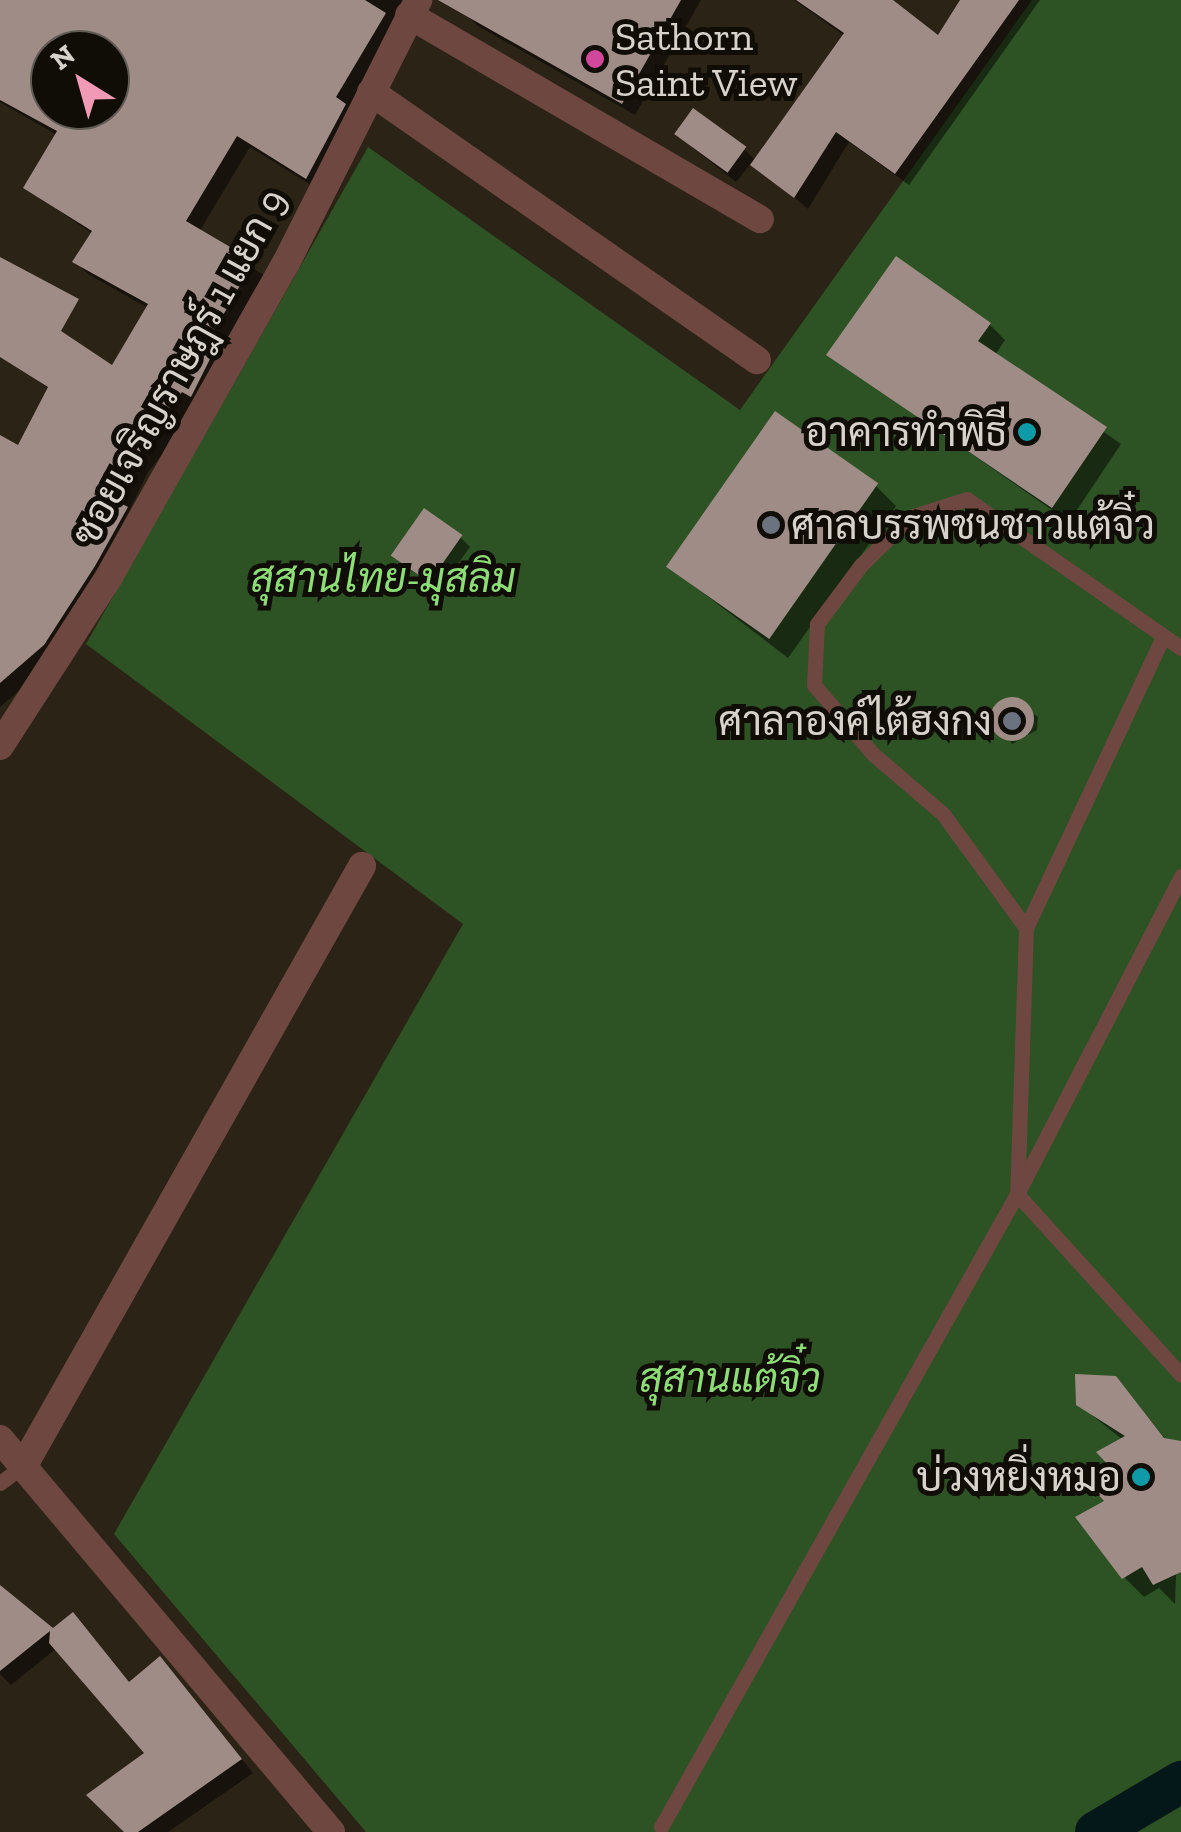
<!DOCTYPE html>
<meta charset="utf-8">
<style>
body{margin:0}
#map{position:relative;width:1181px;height:1832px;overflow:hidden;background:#2b2316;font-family:"Zilla Slab",Sarabun,serif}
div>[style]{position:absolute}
.green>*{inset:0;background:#2d5223}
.shadow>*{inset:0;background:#0007}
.canal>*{height:42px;margin:-21px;padding:0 21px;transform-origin:21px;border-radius:21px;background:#051819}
.building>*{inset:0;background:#a08c87;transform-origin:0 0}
.round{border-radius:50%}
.service>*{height:15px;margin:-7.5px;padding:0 7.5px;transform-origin:7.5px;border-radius:7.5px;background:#6f4741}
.minor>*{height:28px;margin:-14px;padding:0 14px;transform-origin:14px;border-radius:14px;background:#6f4741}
.dots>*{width:28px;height:28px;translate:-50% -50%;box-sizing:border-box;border:5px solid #100d07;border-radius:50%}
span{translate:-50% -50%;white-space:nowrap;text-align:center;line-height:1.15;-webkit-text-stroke:10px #100d07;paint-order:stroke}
.poi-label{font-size:40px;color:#d7d2ca}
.left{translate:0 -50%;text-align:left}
.right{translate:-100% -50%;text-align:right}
.street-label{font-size:40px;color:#d7d2ca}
.park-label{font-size:40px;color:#8ddd76;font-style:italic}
.north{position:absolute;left:30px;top:30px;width:100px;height:100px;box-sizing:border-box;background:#100d07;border:2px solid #605c55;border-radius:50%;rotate:323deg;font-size:28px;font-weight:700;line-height:40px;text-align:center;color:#d7d2ca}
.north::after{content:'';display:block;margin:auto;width:35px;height:45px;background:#f09ab6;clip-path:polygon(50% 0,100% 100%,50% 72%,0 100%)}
</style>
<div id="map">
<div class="green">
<i style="clip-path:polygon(1032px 0,1181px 0,1181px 1832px,366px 1832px,114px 1534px,463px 924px,86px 644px,368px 147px,740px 410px)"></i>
</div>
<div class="shadow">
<i style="clip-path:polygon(evenodd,0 0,414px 0,319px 190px,250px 147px,199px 232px,265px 276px,213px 392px,148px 472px,57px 658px,0 707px,0 442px,19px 449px,49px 389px,17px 364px,113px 368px,148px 308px,88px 274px,75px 262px,93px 234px,26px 188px,57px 135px,0 102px,0 0,50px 50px,110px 50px,110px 110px,50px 110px,50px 50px)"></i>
<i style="clip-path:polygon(473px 0,701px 0,635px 115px,478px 26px,465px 13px)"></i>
<i style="clip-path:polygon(794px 0,879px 0,939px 39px,963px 0,1040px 0,909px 185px,849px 142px,808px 209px,752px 162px,736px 182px,687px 143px,744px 149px,756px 161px,845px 36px)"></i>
<i style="clip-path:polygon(990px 325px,1005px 340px,995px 355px,1121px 444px,1069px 522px,830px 355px)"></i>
<i style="clip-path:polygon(876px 486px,896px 506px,788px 658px,668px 566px)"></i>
<i style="clip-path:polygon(460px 537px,470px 547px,439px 590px,404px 565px)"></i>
<i style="clip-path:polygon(1015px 700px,1038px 717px,1037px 730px,1012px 744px,994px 715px)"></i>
<i style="clip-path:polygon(1115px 1378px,1168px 1442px,1181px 1444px,1175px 1604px,1159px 1588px,1144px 1597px,1124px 1577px,1115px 1468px,1123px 1440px,1078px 1404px)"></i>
<i style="clip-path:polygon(0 1590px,130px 1684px,172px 1672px,253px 1773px,168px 1832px,128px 1832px,148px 1754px,57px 1648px,11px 1685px,0 1674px)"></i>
</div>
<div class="canal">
<i style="left:1096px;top:1832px;width:99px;rotate:-30.5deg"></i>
</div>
<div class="building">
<i style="clip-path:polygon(evenodd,0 0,365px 0,386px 13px,336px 97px,346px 104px,306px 179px,237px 136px,186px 221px,254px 261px,202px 352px,211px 357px,191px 397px,182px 392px,136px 458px,119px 502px,128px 507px,95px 566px,44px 645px,0 683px,0 435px,18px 445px,48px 387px,0 357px,0 257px,79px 299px,61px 331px,112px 365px,148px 304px,72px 262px,92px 231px,23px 188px,57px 131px,0 100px,0 0,50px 50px,110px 50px,110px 110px,50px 110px,50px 50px)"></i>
<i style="clip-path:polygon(438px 0,681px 0,622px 104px)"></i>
<i style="clip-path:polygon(796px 0,893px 0,938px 35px,960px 0,1019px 0,895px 174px,836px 132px,794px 198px,750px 165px,844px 33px)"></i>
<i style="left:693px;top:108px;width:66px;height:32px;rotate:36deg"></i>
<i style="clip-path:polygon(896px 256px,991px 323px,978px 341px,1107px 427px,1052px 508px,826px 355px)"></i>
<i style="left:775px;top:411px;width:126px;height:190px;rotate:35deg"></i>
<i style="left:424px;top:508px;width:47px;height:58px;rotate:35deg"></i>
<i class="round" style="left:990px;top:697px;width:44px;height:44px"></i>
<i style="clip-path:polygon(1075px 1374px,1116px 1376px,1164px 1438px,1181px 1441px,1181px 1572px,1153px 1585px,1142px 1567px,1122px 1579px,1075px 1517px,1104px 1501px,1090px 1485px,1111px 1468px,1096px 1452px,1125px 1436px,1076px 1405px)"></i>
<i style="clip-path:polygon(0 1585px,53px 1628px,73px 1612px,129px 1682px,160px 1656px,242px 1759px,138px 1832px,124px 1832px,86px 1795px,144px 1753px,49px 1643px,50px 1631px,0 1671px)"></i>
</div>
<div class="service">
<i style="left:1181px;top:648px;width:261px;rotate:-145.2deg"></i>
<i style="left:967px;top:499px;width:60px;rotate:162.5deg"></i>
<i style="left:910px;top:517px;width:69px;rotate:135.6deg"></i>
<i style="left:861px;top:565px;width:74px;rotate:126.7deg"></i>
<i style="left:817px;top:624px;width:61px;rotate:92.8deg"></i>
<i style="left:814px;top:685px;width:91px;rotate:49.5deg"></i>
<i style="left:873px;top:754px;width:92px;rotate:40.6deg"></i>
<i style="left:943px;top:814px;width:141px;rotate:53.9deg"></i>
<i style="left:1026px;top:928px;width:266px;rotate:91.9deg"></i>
<i style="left:1017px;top:1194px;width:244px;rotate:47.8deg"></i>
<i style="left:1026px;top:928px;width:319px;rotate:-64.8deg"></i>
<i style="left:0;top:1483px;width:30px;rotate:-37deg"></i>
<i style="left:661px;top:1827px;width:726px;rotate:-60.65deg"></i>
<i style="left:1017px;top:1194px;width:358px;rotate:-62.7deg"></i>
</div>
<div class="minor">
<i style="left:409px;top:15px;width:406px;rotate:30.2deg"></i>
<i style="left:371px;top:92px;width:470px;rotate:34.8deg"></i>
<i style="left:0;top:746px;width:203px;rotate:-57.2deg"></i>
<i style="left:110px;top:575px;width:356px;rotate:-60.6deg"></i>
<i style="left:285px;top:265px;width:297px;rotate:-63.3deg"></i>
<i style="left:0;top:1439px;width:514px;rotate:49.89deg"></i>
<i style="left:24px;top:1465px;width:688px;rotate:-60.57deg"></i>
</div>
<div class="dots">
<i style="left:595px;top:59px;background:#d1479c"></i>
<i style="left:1027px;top:432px;background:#0f9aa8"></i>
<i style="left:771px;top:525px;background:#6b7280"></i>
<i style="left:1012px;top:721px;background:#6b7280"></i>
<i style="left:1141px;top:1477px;background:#0f9aa8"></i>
</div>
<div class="poi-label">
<span class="left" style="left:615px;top:59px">Sathorn<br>Saint View</span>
<span class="right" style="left:1007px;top:432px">อาคารทำพิธี</span>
<span class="left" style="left:791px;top:525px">ศาลบรรพชนชาวแต้จิ๋ว</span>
<span class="right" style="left:992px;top:721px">ศาลาองค์ไต้ฮงกง</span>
<span class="right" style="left:1121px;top:1477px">บ่วงหยิ่งหมอ</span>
</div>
<div class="street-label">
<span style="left:179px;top:367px;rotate:-61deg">ซอยเจริญราษฎร์ 1 แยก 9</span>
</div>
<div class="park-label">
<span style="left:383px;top:578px">สุสานไทย-มุสลิม</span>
<span style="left:730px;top:1378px">สุสานแต้จิ๋ว</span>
</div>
<div class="north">N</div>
</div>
